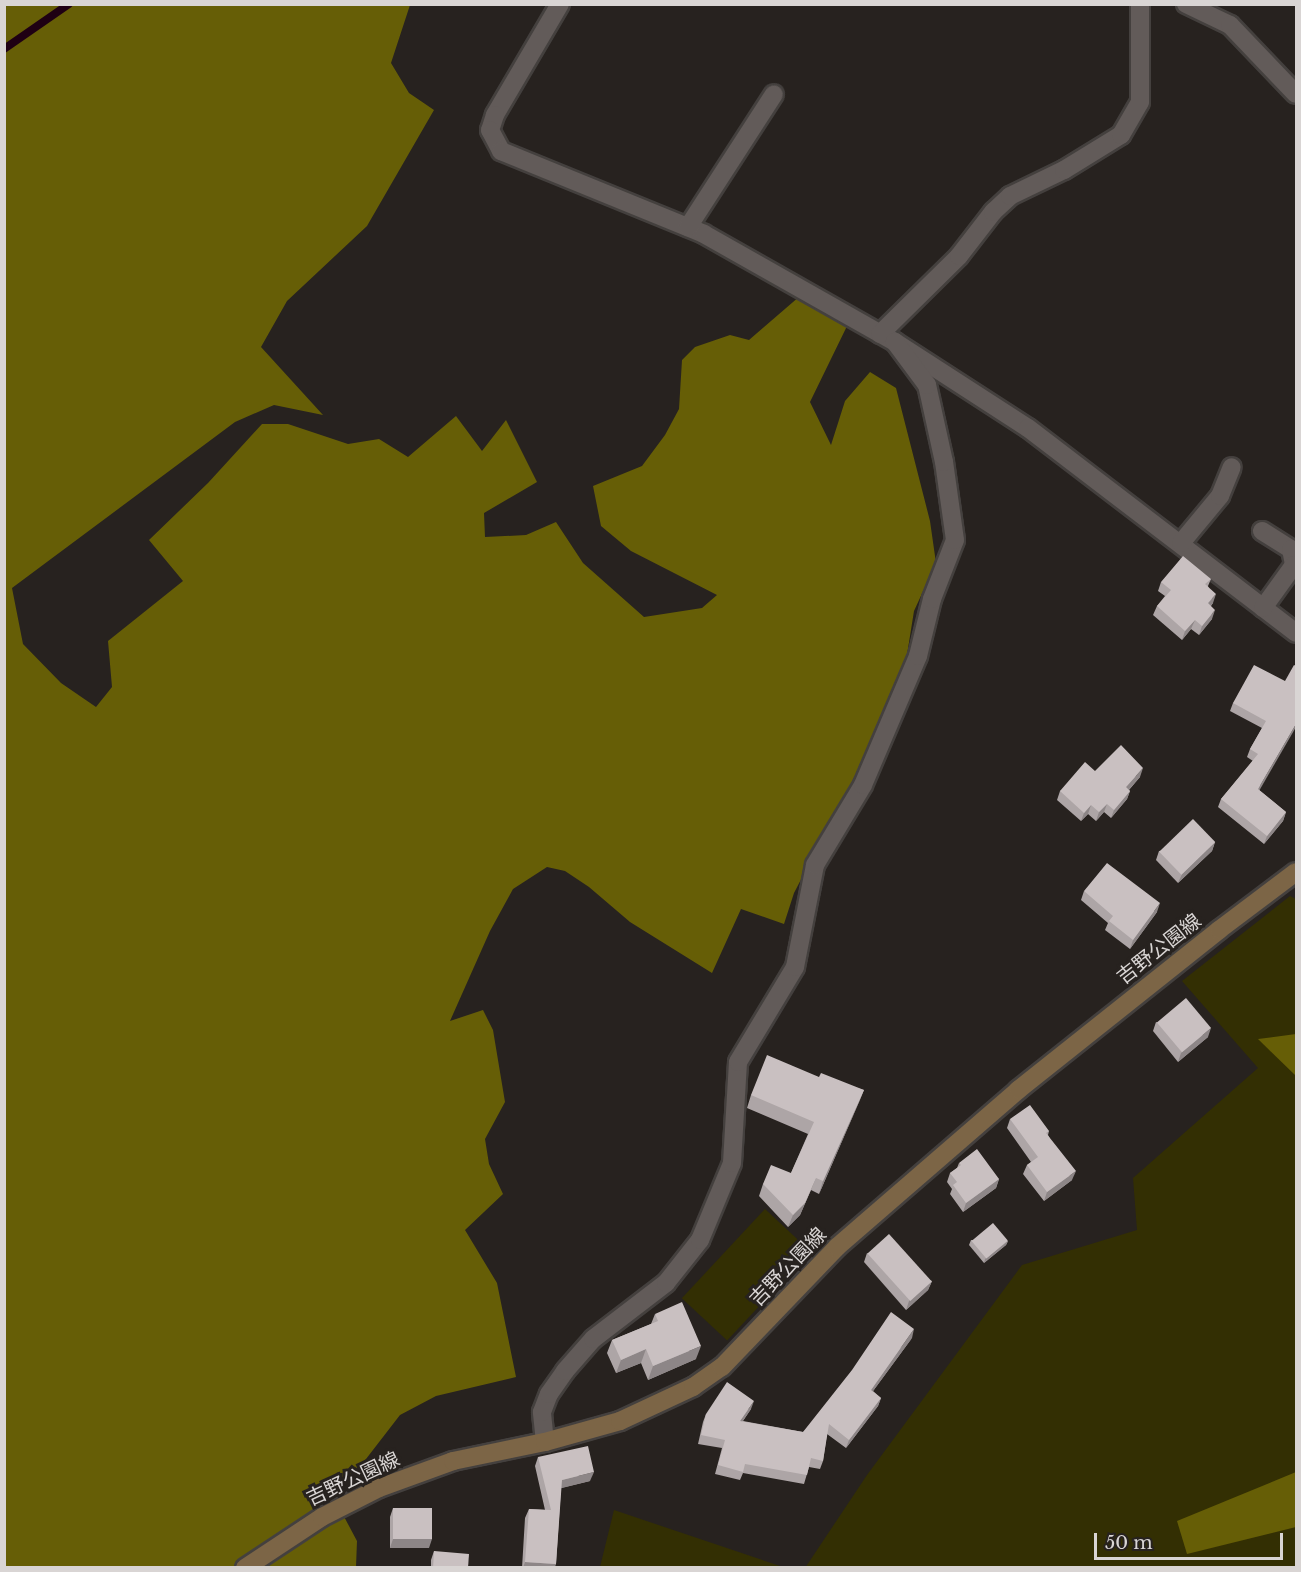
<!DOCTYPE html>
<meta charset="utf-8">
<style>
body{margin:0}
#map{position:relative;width:1301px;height:1572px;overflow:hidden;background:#27221f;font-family:"Libre Baskerville","Noto Sans JP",serif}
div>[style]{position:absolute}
.green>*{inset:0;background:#332f03;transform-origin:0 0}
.forest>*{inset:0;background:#665e06}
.stream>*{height:8px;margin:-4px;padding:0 4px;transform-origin:4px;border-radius:4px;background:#1f0013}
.roads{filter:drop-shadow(2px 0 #44403e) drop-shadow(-2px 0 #44403e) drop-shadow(0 2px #44403e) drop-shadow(0 -2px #44403e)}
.street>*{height:18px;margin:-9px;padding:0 9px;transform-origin:9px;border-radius:9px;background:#625b59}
.secondary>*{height:18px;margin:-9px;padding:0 9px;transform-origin:9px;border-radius:9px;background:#7c6546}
.wall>*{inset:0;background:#ada5a6}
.shaded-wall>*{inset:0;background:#8d8687}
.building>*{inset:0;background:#c9c0c1;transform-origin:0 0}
span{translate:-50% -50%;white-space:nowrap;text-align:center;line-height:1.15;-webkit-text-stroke:6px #27221f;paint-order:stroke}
.street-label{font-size:20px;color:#d9d5d4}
.frame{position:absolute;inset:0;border:6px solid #d9d5d4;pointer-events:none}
.scale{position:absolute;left:1094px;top:1533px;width:189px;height:27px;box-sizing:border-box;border:3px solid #d9d5d4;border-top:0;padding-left:8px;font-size:18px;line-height:21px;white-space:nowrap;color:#d9d5d4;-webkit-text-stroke:4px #27221f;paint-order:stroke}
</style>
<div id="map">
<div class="green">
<i style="clip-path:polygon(1290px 896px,1296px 899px,1296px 1567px,805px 1568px,867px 1475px,1022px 1265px,1137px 1230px,1133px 1178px,1258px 1068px,1182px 981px)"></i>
<i style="left:765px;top:1209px;width:62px;height:122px;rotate:43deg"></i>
<i style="clip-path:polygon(614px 1510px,783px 1567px,600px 1567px)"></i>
</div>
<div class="forest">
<i style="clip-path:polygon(5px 5px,410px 5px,391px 63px,409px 93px,434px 110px,367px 226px,287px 301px,261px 347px,323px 415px,274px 405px,235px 422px,12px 588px,23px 644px,61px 683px,96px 707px,112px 687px,108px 641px,183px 581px,149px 540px,208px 483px,262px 424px,288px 424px,348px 444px,379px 439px,408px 457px,456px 416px,482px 451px,506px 420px,537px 482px,484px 513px,485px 537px,526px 535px,556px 522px,583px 563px,644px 617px,702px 608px,717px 595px,631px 551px,601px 526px,593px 486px,642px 466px,665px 435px,679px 409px,682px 360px,695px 347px,730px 335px,749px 340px,800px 296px,849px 322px,810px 402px,831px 445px,845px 401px,870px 372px,896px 388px,930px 521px,936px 563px,914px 611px,902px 686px,794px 893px,784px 924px,741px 909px,712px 973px,630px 922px,589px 887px,565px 871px,547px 867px,513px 889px,490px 931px,450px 1021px,483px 1010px,493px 1030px,505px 1102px,485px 1139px,489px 1164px,503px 1194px,465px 1230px,497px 1283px,516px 1377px,436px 1396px,400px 1415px,366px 1459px,332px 1494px,357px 1541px,356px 1567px,5px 1568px)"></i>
<i style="clip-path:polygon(1296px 1034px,1296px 1076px,1258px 1039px)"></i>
<i style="clip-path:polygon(1296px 1472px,1296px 1527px,1187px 1554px,1177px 1521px)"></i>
</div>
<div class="stream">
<i style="left:4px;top:49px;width:79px;rotate:-34.7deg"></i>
</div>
<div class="roads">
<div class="street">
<i style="left:560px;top:4px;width:129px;rotate:120.4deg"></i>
<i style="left:495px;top:115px;width:16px;rotate:108deg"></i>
<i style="left:490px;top:130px;width:24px;rotate:62deg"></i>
<i style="left:501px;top:151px;width:219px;rotate:22.2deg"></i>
<i style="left:704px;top:234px;width:219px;rotate:29.5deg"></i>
<i style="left:895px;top:342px;width:158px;rotate:32.9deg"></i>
<i style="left:1028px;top:428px;width:337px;rotate:37.4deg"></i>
<i style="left:1186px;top:4px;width:49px;rotate:25.5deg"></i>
<i style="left:1230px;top:25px;width:95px;rotate:46.3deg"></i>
<i style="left:688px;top:227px;width:158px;rotate:-57.1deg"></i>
<i style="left:880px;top:334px;width:111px;rotate:-44.6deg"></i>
<i style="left:959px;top:256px;width:56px;rotate:-52.3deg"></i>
<i style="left:993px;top:212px;width:23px;rotate:-43deg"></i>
<i style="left:1010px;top:196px;width:60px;rotate:-25.7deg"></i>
<i style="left:1064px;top:170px;width:67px;rotate:-31.6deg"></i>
<i style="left:1121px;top:135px;width:38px;rotate:-60deg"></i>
<i style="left:1140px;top:102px;width:98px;rotate:-90deg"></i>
<i style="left:1262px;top:531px;width:34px;rotate:32deg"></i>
<i style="left:1291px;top:549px;width:16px;rotate:79deg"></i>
<i style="left:1294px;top:565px;width:53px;rotate:125.8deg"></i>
<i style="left:1181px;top:543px;width:61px;rotate:-50.3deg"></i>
<i style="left:1220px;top:496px;width:31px;rotate:-68deg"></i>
<i style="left:545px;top:1442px;width:30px;rotate:-96deg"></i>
<i style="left:542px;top:1412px;width:19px;rotate:-69deg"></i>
<i style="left:549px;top:1394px;width:28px;rotate:-55deg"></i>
<i style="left:565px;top:1371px;width:43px;rotate:-48.8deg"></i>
<i style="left:593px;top:1339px;width:92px;rotate:-37.5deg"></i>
<i style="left:666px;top:1283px;width:55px;rotate:-51.7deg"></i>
<i style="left:700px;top:1240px;width:83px;rotate:-67.4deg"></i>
<i style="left:732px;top:1163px;width:101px;rotate:-86.6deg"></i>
<i style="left:738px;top:1062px;width:111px;rotate:-59deg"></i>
<i style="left:795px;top:967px;width:104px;rotate:-78.9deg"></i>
<i style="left:815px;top:865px;width:93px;rotate:-59deg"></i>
<i style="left:863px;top:785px;width:140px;rotate:-66.9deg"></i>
<i style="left:918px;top:656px;width:59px;rotate:-76.2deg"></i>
<i style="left:932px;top:599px;width:63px;rotate:-68.7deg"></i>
<i style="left:955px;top:540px;width:79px;rotate:-98deg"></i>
<i style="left:944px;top:462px;width:79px;rotate:-102.4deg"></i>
<i style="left:927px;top:385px;width:54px;rotate:-126.7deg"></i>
</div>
<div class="secondary">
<i style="left:245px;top:1568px;width:92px;rotate:-33.5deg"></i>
<i style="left:322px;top:1517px;width:64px;rotate:-27deg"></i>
<i style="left:379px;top:1488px;width:79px;rotate:-20deg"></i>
<i style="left:453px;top:1461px;width:94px;rotate:-11.7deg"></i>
<i style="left:545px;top:1442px;width:78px;rotate:-15.6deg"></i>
<i style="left:620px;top:1421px;width:81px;rotate:-25deg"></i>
<i style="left:693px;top:1387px;width:35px;rotate:-35deg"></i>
<i style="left:722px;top:1367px;width:166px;rotate:-46.2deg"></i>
<i style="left:837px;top:1247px;width:240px;rotate:-40.9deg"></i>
<i style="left:1018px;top:1090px;width:257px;rotate:-38.5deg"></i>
<i style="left:1219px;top:930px;width:96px;rotate:-37deg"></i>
</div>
</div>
<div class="wall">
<i style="clip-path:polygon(1211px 579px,1208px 586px,1213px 603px,1211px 606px,1212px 619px,1199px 635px,1191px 629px,1182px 640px,1153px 615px,1157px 606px,1165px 596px,1158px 591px,1161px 582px)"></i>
<i style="clip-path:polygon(1285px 681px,1259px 790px,1286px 812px,1283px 821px,1264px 844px,1218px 807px,1221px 799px,1253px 761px,1247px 757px,1250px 749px,1262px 728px,1230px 711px,1233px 703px)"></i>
<i style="clip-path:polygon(1095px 771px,1140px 777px,1129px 790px,1130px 791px,1127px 799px,1111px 818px,1104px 812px,1096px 821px,1088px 814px,1081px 821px,1057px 800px,1060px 791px)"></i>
<i style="clip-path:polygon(1215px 842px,1212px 851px,1178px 883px,1156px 860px,1159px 851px)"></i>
<i style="clip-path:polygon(1084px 891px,1157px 912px,1130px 949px,1105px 930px,1108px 923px,1081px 900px)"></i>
<i style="clip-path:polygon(1156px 1022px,1208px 1037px,1178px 1062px,1153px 1031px)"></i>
<i style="clip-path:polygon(819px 1077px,864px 1090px,859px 1102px,819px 1194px,811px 1190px,800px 1215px,788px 1227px,759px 1196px,763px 1184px,791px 1173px,808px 1134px,747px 1108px,751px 1095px)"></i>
<i style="clip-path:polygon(1010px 1119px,1049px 1131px,1048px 1135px,1072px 1180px,1044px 1201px,1023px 1174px,1027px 1165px,1031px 1162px,1007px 1128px)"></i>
<i style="clip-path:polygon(959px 1163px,999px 1179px,996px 1188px,963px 1212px,950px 1194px,952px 1189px,947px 1182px,950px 1173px,957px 1168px)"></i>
<i style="clip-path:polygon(971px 1240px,1008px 1241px,1006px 1245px,984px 1263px,969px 1245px)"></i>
<i style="clip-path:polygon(867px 1253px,932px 1281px,928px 1290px,906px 1310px,864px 1262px)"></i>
<i style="clip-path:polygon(655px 1314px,696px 1359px,648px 1380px,641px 1363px,616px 1373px,607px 1353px,612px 1340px,651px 1324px)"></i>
<i style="clip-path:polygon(912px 1338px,873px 1391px,881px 1398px,878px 1406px,846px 1448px,827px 1434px,823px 1461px,820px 1469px,809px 1467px,804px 1484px,743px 1473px,740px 1480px,715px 1474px,722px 1448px,698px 1444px,703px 1422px,706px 1414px,751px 1409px,743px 1421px,803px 1432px)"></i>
<i style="clip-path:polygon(538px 1457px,590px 1481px,561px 1488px,556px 1564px,554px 1568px,522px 1568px,525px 1518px,529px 1509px,545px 1510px,535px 1466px)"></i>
<i style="clip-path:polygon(393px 1508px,429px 1548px,390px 1548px,390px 1517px)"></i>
<i style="clip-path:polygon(434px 1551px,468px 1568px,431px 1568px,431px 1560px)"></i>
</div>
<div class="shaded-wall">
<i style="clip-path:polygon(1216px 594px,1213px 603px,1205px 612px,1208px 603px)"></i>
<i style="clip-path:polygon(1215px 610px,1212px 619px,1199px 635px,1202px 626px)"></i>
<i style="clip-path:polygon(1195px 620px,1191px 629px,1182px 640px,1185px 631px)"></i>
<i style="clip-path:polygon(1296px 724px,1296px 727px,1255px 798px,1258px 789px)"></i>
<i style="clip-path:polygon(1143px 768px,1140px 777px,1123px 796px,1126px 787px)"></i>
<i style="clip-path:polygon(1130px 791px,1127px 799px,1111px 818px,1114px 810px)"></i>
<i style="clip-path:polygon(1107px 804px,1104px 812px,1096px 821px,1099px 812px)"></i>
<i style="clip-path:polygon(1091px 805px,1088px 814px,1081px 821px,1084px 813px)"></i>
<i style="clip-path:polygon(1286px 812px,1283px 821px,1264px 844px,1267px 836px)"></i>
<i style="clip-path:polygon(1215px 842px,1212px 851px,1178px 883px,1182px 874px)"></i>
<i style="clip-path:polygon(1160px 903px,1157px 912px,1130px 949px,1133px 940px)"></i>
<i style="clip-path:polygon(1211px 1028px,1208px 1037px,1178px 1062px,1181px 1053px)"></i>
<i style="clip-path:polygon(864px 1090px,859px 1102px,819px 1194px,823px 1181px)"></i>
<i style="clip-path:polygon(1076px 1171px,1072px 1180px,1044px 1201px,1047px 1192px)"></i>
<i style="clip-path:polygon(816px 1178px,800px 1215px,788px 1227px,793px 1215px)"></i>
<i style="clip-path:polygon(999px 1179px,996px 1188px,963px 1212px,966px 1203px)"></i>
<i style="clip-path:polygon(1008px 1241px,1006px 1245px,984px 1263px,985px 1259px)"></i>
<i style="clip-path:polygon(932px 1281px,928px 1290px,906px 1310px,909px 1301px)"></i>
<i style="clip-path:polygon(914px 1329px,912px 1338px,868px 1398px,871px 1390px)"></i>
<i style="clip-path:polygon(701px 1346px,696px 1359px,648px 1380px,653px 1366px)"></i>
<i style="clip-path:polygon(646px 1349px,641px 1363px,616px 1373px,621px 1360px)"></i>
<i style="clip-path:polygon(881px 1398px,878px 1406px,846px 1448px,849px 1440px)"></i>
<i style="clip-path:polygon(754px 1401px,751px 1409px,737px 1429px,740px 1421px)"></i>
<i style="clip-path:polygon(594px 1472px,590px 1481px,558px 1489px,562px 1480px)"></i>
<i style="clip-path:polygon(393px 1539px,432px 1539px,429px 1548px,390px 1548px)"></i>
<i style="clip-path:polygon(525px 1562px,556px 1564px,554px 1568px,523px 1568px)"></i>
</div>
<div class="building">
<i style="clip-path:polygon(1183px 556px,1211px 579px,1205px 584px,1216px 594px,1208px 603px,1215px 610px,1202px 626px,1195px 620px,1185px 631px,1157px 606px,1171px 590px,1161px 582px)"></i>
<i style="clip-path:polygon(1254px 665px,1285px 681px,1294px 665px,1296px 666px,1296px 724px,1258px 789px,1286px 812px,1267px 836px,1221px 799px,1258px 754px,1250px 749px,1266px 721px,1233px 703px)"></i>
<i style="clip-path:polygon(1121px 745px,1143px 768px,1126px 787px,1130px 791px,1114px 810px,1107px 804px,1099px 812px,1091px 805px,1084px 813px,1060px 791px,1085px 762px,1095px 771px)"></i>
<i style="left:1193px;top:819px;width:32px;height:47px;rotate:46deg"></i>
<i style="clip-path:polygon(1107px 863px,1160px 903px,1133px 940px,1109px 921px,1113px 916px,1084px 891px)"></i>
<i style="left:1186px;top:998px;width:39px;height:38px;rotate:50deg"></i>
<i style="clip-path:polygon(767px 1055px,819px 1077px,821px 1073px,864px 1090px,823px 1181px,816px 1178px,805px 1203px,793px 1215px,763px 1184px,771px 1165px,791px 1173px,814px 1122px,751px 1095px)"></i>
<i style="clip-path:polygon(1030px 1105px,1049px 1131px,1046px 1133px,1076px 1171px,1047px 1192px,1027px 1165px,1038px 1157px,1010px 1119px)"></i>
<i style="clip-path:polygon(977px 1149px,999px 1179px,966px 1203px,953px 1185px,957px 1182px,950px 1173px,961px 1165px,959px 1163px)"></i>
<i style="left:993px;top:1223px;width:23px;height:28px;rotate:50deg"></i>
<i style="left:889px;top:1234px;width:64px;height:29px;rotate:48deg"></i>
<i style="clip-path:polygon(682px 1302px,701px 1346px,653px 1366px,646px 1349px,621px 1360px,612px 1340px,658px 1321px,655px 1314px)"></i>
<i style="clip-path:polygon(891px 1312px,914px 1329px,871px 1390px,881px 1398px,849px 1440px,829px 1424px,823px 1461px,811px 1458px,807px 1475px,745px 1464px,743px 1472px,718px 1465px,725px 1440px,701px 1435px,706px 1414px,727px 1382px,754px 1401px,740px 1421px,803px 1432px,852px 1370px)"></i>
<i style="clip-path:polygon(588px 1446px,594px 1472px,562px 1480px,556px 1564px,525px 1562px,529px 1509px,551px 1510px,538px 1457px)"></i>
<i style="left:393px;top:1508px;width:39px;height:31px"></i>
<i style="clip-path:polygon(434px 1551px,469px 1554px,468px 1568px,433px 1568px)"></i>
</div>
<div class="street-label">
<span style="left:1159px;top:949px;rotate:-38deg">吉野公園線</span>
<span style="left:788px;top:1267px;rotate:-46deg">吉野公園線</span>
<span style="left:353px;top:1479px;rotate:-25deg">吉野公園線</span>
</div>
<div class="frame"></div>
<div class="scale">50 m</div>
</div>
